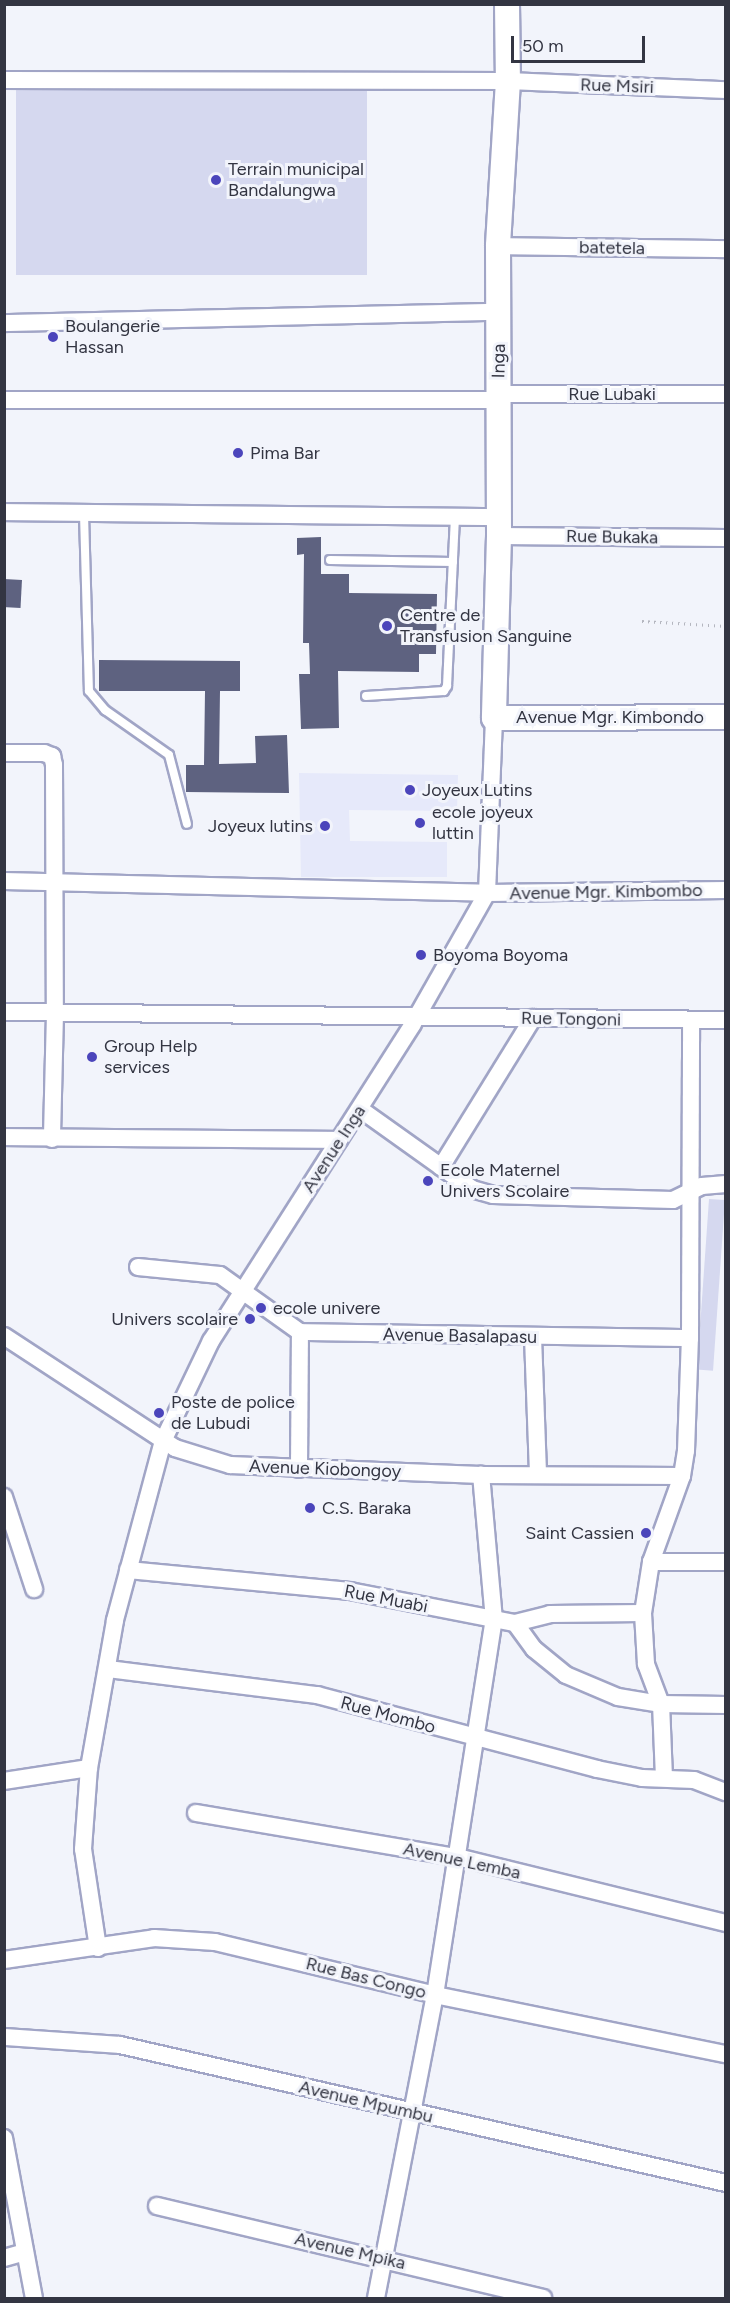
<!DOCTYPE html>
<style>
body{margin:0}
#map{position:relative;width:730px;height:2303px;overflow:hidden;background:#f2f4fb;font-family:Figtree,sans-serif}
div>[style]{position:absolute}
.built>*{inset:0;background:#e6e9fa}
.green>*{inset:0;background:#d5d8ef;transform-origin:0 0}
.building>*{inset:0;background:#5e6280;transform-origin:0 0}
.path>*{height:3px;margin-top:-1.5px;transform-origin:0;background:repeating-linear-gradient(90deg,#b4b6bf 0 1.5px,transparent 0 6px)}
.roads{filter:drop-shadow(2px 0 #a1a5c6) drop-shadow(-2px 0 #a1a5c6) drop-shadow(0 2px #a1a5c6) drop-shadow(0 -2px #a1a5c6)}
.lane>*{height:8px;margin:-4px;padding:0 4px;transform-origin:4px;border-radius:4px;background:#fff}
.street>*{height:16px;margin:-8px;padding:0 8px;transform-origin:8px;border-radius:8px;background:#fff}
.secondary>*{height:24px;margin:-12px;padding:0 12px;transform-origin:12px;border-radius:12px;background:#fff}
.dots>*{width:16px;height:16px;translate:-50% -50%;box-sizing:border-box;border:3px solid #f2f4fb;border-radius:50%}
span{translate:-50% -50%;white-space:nowrap;text-align:center;line-height:1.15;-webkit-text-stroke:6px #f2f4fb;paint-order:stroke}
.street-label{font-size:18px;color:#333542}
.poi-label{font-size:18px;color:#333542}
.left{translate:0 -50%;text-align:left}
.right{translate:-100% -50%;text-align:right}
.frame{position:absolute;inset:0;border:6px solid #333542;pointer-events:none}
.scale{position:absolute;left:511px;top:36px;width:134px;height:27px;box-sizing:border-box;border:3px solid #333542;border-top:0;padding-left:8px;font-size:18px;line-height:21px;white-space:nowrap;color:#333542;-webkit-text-stroke:4px #f2f4fb;paint-order:stroke}
</style>
<div id="map">
<div class="built">
<i style="clip-path:polygon(299px 773px,458px 775px,457px 811px,349px 810px,350px 841px,447px 842px,447px 877px,301px 877px)"></i>
</div>
<div class="green">
<i style="left:16px;top:90px;width:351px;height:185px"></i>
<i style="left:709px;top:1199px;width:16px;height:171px;rotate:4deg"></i>
</div>
<div class="building">
<i style="clip-path:polygon(321px 537px,321px 574px,349px 574px,349px 593px,437px 594px,436px 654px,419px 654px,419px 672px,338px 671px,339px 728px,301px 729px,299px 674px,310px 674px,309px 643px,303px 643px,304px 554px,297px 555px,297px 538px)"></i>
<i style="left:4px;top:579px;width:18px;height:28px;rotate:3deg"></i>
<i style="clip-path:polygon(99px 660px,240px 661px,240px 691px,220px 691px,219px 764px,256px 763px,255px 736px,287px 735px,289px 793px,186px 792px,186px 765px,204px 765px,205px 691px,99px 691px)"></i>
</div>
<div class="path">
<i style="left:642px;top:621px;width:84px;rotate:3.4deg"></i>
</div>
<div class="roads">
<div class="lane">
<i style="left:84px;top:514px;width:177px;rotate:88.4deg"></i>
<i style="left:89px;top:691px;width:25px;rotate:50deg"></i>
<i style="left:105px;top:710px;width:78px;rotate:35.1deg"></i>
<i style="left:169px;top:755px;width:71px;rotate:75.4deg"></i>
<i style="left:330px;top:560px;width:123px;rotate:0.9deg"></i>
<i style="left:366px;top:696px;width:78px;rotate:-3.7deg"></i>
<i style="left:444px;top:691px;width:6px;rotate:-59deg"></i>
<i style="left:447px;top:686px;width:170px;rotate:-87.3deg"></i>
</div>
<div class="street">
<i style="left:4px;top:80px;width:504px;rotate:0.11deg"></i>
<i style="left:508px;top:81px;width:218px;rotate:2.4deg"></i>
<i style="left:498px;top:246px;width:228px;rotate:0.8deg"></i>
<i style="left:4px;top:323px;width:496px;rotate:-1.3deg"></i>
<i style="left:498px;top:394px;width:228px"></i>
<i style="left:4px;top:400px;width:494px"></i>
<i style="left:4px;top:512px;width:495px;rotate:0.6deg"></i>
<i style="left:499px;top:536px;width:227px;rotate:0.5deg"></i>
<i style="left:4px;top:753px;width:40px"></i>
<i style="left:44px;top:753px;width:9px;rotate:21deg"></i>
<i style="left:52px;top:756px;width:9px;rotate:77deg"></i>
<i style="left:54px;top:765px;width:248px;rotate:89.8deg"></i>
<i style="left:55px;top:1013px;width:126px;rotate:91.4deg"></i>
<i style="left:4px;top:881px;width:483px;rotate:1.4deg"></i>
<i style="left:487px;top:893px;width:239px;rotate:-0.7deg"></i>
<i style="left:4px;top:1012px;width:722px;rotate:0.63deg"></i>
<i style="left:360px;top:1109px;width:138px;rotate:35.5deg"></i>
<i style="left:472px;top:1189px;width:22px;rotate:16deg"></i>
<i style="left:493px;top:1195px;width:180px;rotate:1.6deg"></i>
<i style="left:673px;top:1200px;width:32px;rotate:-26deg"></i>
<i style="left:702px;top:1186px;width:24px;rotate:-5deg"></i>
<i style="left:4px;top:1137px;width:335px;rotate:0.5deg"></i>
<i style="left:441px;top:1167px;width:175px;rotate:-58.3deg"></i>
<i style="left:138px;top:1267px;width:82px;rotate:5.6deg"></i>
<i style="left:220px;top:1275px;width:98px;rotate:35.5deg"></i>
<i style="left:300px;top:1332px;width:390px;rotate:0.9deg"></i>
<i style="left:4px;top:1336px;width:204px;rotate:33.2deg"></i>
<i style="left:175px;top:1448px;width:58px;rotate:17.2deg"></i>
<i style="left:230px;top:1465px;width:251px;rotate:2.3deg"></i>
<i style="left:481px;top:1475px;width:201px;rotate:0.3deg"></i>
<i style="left:533px;top:1337px;width:138px;rotate:87.9deg"></i>
<i style="left:299px;top:1469px;width:137px;rotate:-89.6deg"></i>
<i style="left:4px;top:1497px;width:97px;rotate:71.9deg"></i>
<i style="left:651px;top:1562px;width:75px"></i>
<i style="left:128px;top:1570px;width:223px;rotate:5.4deg"></i>
<i style="left:350px;top:1591px;width:168px;rotate:11deg"></i>
<i style="left:515px;top:1623px;width:36px;rotate:-14deg"></i>
<i style="left:550px;top:1614px;width:93px;rotate:-0.6deg"></i>
<i style="left:515px;top:1623px;width:32px;rotate:54deg"></i>
<i style="left:534px;top:1649px;width:41px;rotate:39.1deg"></i>
<i style="left:566px;top:1675px;width:56px;rotate:22.9deg"></i>
<i style="left:618px;top:1697px;width:44px;rotate:9.2deg"></i>
<i style="left:661px;top:1704px;width:65px;rotate:0.9deg"></i>
<i style="left:108px;top:1669px;width:211px;rotate:7.1deg"></i>
<i style="left:317px;top:1695px;width:290px;rotate:14.8deg"></i>
<i style="left:597px;top:1769px;width:46px;rotate:11.3deg"></i>
<i style="left:642px;top:1778px;width:52px;rotate:2.2deg"></i>
<i style="left:694px;top:1780px;width:34px;rotate:21deg"></i>
<i style="left:664px;top:1778px;width:74px;rotate:-92.3deg"></i>
<i style="left:661px;top:1704px;width:43px;rotate:-110.6deg"></i>
<i style="left:646px;top:1664px;width:51px;rotate:-93.4deg"></i>
<i style="left:643px;top:1613px;width:52px;rotate:-81.1deg"></i>
<i style="left:651px;top:1562px;width:91px;rotate:-70.2deg"></i>
<i style="left:682px;top:1476px;width:25px;rotate:-81deg"></i>
<i style="left:686px;top:1451px;width:113px;rotate:-88deg"></i>
<i style="left:690px;top:1338px;width:317px;rotate:-89.8deg"></i>
<i style="left:4px;top:1781px;width:86px;rotate:-8.7deg"></i>
<i style="left:196px;top:1813px;width:265px;rotate:9.6deg"></i>
<i style="left:457px;top:1857px;width:277px;rotate:13.8deg"></i>
<i style="left:98px;top:1948px;width:100px;rotate:-98.6deg"></i>
<i style="left:83px;top:1849px;width:81px;rotate:-85.8deg"></i>
<i style="left:89px;top:1768px;width:150px;rotate:-80deg"></i>
<i style="left:115px;top:1620px;width:185px;rotate:-75deg"></i>
<i style="left:163px;top:1441px;width:111px;rotate:-64.4deg"></i>
<i style="left:211px;top:1341px;width:375px;rotate:-57.5deg"></i>
<i style="left:412px;top:1025px;width:152px;rotate:-60.4deg"></i>
<i style="left:487px;top:893px;width:175px;rotate:-87.7deg"></i>
<i style="left:4px;top:1960px;width:152px;rotate:-8.3deg"></i>
<i style="left:154px;top:1938px;width:61px;rotate:3.8deg"></i>
<i style="left:215px;top:1942px;width:226px;rotate:13.5deg"></i>
<i style="left:435px;top:1995px;width:297px;rotate:11.5deg"></i>
<i style="left:4px;top:2037px;width:116px;rotate:3.9deg"></i>
<i style="left:120px;top:2045px;width:622px;rotate:12.83deg"></i>
<i style="left:4px;top:2138px;width:163px;rotate:79.4deg"></i>
<i style="left:157px;top:2206px;width:397px;rotate:13.4deg"></i>
<i style="left:4px;top:2258px;width:22px;rotate:-16deg"></i>
<i style="left:376px;top:2298px;width:309px;rotate:-79deg"></i>
<i style="left:435px;top:1995px;width:380px;rotate:-81.1deg"></i>
<i style="left:494px;top:1620px;width:146px;rotate:-95.1deg"></i>
</div>
<div class="secondary">
<i style="left:507px;top:4px;width:77px;rotate:89.3deg"></i>
<i style="left:508px;top:81px;width:165px;rotate:93.5deg"></i>
<i style="left:498px;top:246px;width:290px;rotate:89.8deg"></i>
<i style="left:499px;top:536px;width:182px;rotate:91.6deg"></i>
<i style="left:494px;top:718px;width:232px;rotate:-0.2deg"></i>
</div>
</div>
<div class="dots">
<i style="left:216px;top:180px;background:#4b45bb"></i>
<i style="left:53px;top:337px;background:#4b45bb"></i>
<i style="left:238px;top:453px;background:#4b45bb"></i>
<i style="left:387px;top:626px;background:#4b45bb"></i>
<i style="left:410px;top:790px;background:#4b45bb"></i>
<i style="left:420px;top:823px;background:#4b45bb"></i>
<i style="left:325px;top:826px;background:#4b45bb"></i>
<i style="left:421px;top:955px;background:#4b45bb"></i>
<i style="left:92px;top:1057px;background:#4b45bb"></i>
<i style="left:428px;top:1181px;background:#4b45bb"></i>
<i style="left:261px;top:1308px;background:#4b45bb"></i>
<i style="left:250px;top:1319px;background:#4b45bb"></i>
<i style="left:159px;top:1413px;background:#4b45bb"></i>
<i style="left:310px;top:1508px;background:#4b45bb"></i>
<i style="left:646px;top:1533px;background:#4b45bb"></i>
</div>
<div class="street-label">
<span style="left:617px;top:86px;rotate:2deg">Rue Msiri</span>
<span style="left:612px;top:248px;rotate:1deg">batetela</span>
<span style="left:499px;top:361px;rotate:-89deg">Inga</span>
<span style="left:612px;top:394px">Rue Lubaki</span>
<span style="left:612px;top:537px;rotate:1deg">Rue Bukaka</span>
<span style="left:610px;top:717px">Avenue Mgr. Kimbondo</span>
<span style="left:606px;top:892px;rotate:-1deg">Avenue Mgr. Kimbombo</span>
<span style="left:571px;top:1019px;rotate:1deg">Rue Tongoni</span>
<span style="left:334px;top:1149px;rotate:-57deg">Avenue Inga</span>
<span style="left:460px;top:1336px;rotate:1deg">Avenue Basalapasu</span>
<span style="left:325px;top:1469px;rotate:2deg">Avenue Kiobongoy</span>
<span style="left:386px;top:1599px;rotate:11deg">Rue Muabi</span>
<span style="left:388px;top:1715px;rotate:15deg">Rue Mombo</span>
<span style="left:462px;top:1861px;rotate:12deg">Avenue Lemba</span>
<span style="left:366px;top:1978px;rotate:14deg">Rue Bas Congo</span>
<span style="left:366px;top:2102px;rotate:13deg">Avenue Mpumbu</span>
<span style="left:350px;top:2251px;rotate:13deg">Avenue Mpika</span>
</div>
<div class="poi-label">
<span class="left" style="left:228px;top:180px">Terrain municipal<br>Bandalungwa</span>
<span class="left" style="left:65px;top:337px">Boulangerie<br>Hassan</span>
<span class="left" style="left:250px;top:453px">Pima Bar</span>
<span class="left" style="left:400px;top:626px">Centre de<br>Transfusion Sanguine</span>
<span class="left" style="left:422px;top:790px">Joyeux Lutins</span>
<span class="left" style="left:432px;top:823px">ecole joyeux<br>luttin</span>
<span class="right" style="left:313px;top:826px">Joyeux lutins</span>
<span class="left" style="left:433px;top:955px">Boyoma Boyoma</span>
<span class="left" style="left:104px;top:1057px">Group Help<br>services</span>
<span class="left" style="left:440px;top:1181px">Ecole Maternel<br>Univers Scolaire</span>
<span class="left" style="left:273px;top:1308px">ecole univere</span>
<span class="right" style="left:238px;top:1319px">Univers scolaire</span>
<span class="left" style="left:171px;top:1413px">Poste de police<br>de Lubudi</span>
<span class="left" style="left:322px;top:1508px">C.S. Baraka</span>
<span class="right" style="left:634px;top:1533px">Saint Cassien</span>
</div>
<div class="frame"></div>
<div class="scale">50 m</div>
</div>
